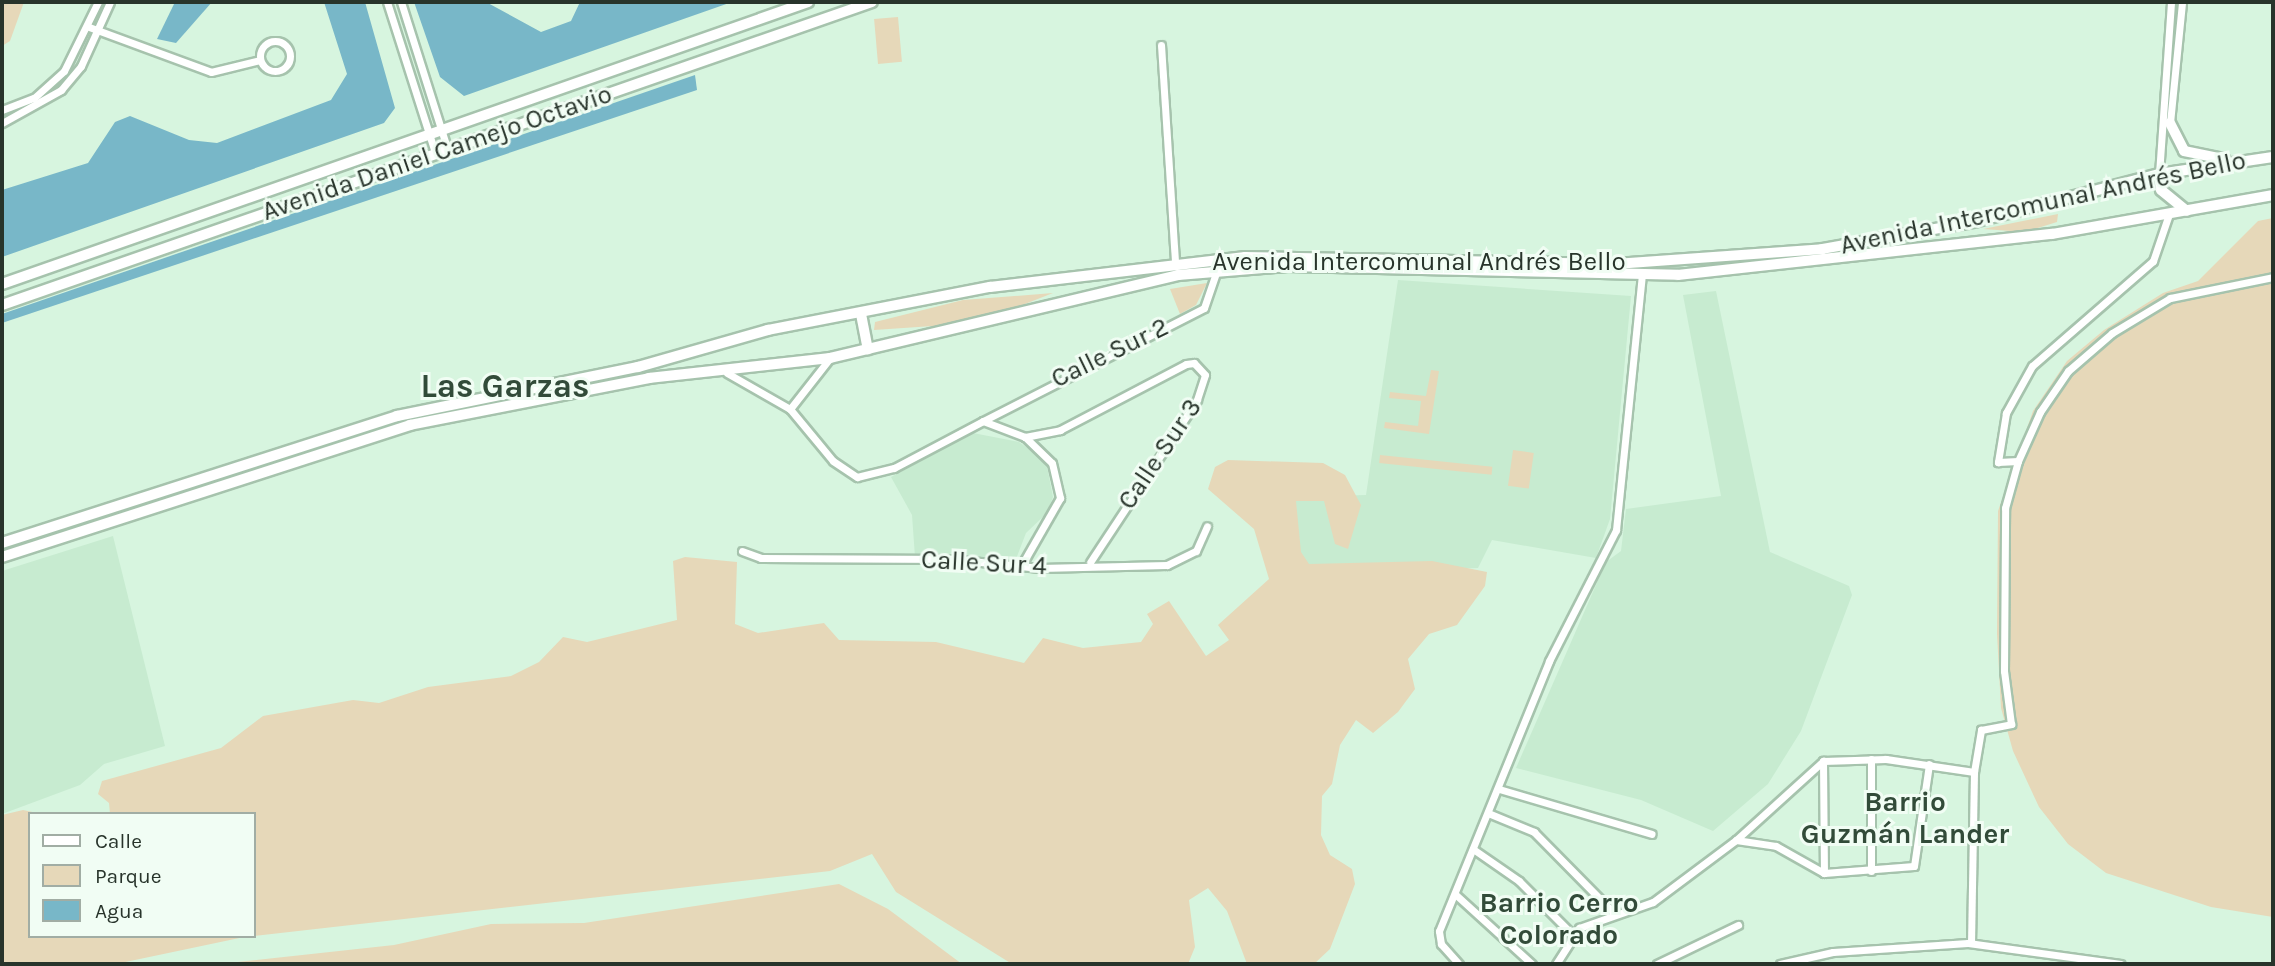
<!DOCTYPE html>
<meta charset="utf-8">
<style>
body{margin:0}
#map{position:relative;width:2275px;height:966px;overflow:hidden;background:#d7f5df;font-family:Karla,sans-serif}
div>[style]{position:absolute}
.built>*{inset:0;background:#c7ebd0}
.green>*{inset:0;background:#e6d8b9;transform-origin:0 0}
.water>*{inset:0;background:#78b7c8}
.roads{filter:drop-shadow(2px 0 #a6c3ad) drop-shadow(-2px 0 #a6c3ad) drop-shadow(0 2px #a6c3ad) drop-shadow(0 -2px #a6c3ad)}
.minor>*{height:7px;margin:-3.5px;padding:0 3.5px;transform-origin:3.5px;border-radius:3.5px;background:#fff}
.minor>.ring{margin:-3.5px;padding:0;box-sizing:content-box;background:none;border:7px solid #fff;border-radius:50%}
.secondary>*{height:10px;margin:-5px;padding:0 5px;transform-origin:5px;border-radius:5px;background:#fff}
span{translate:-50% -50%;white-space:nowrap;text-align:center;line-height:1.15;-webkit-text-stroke:6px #f1fdf4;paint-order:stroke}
.street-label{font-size:26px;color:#28342b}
.neighbourhood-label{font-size:28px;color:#324b39;font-weight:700}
.district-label{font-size:33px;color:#324b39;font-weight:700}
.frame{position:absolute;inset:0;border:4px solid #28342b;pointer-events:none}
.legend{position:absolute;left:28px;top:812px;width:228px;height:126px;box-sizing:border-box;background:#f1fdf4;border:2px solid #a1ada4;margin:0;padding:9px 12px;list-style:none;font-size:21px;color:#28342b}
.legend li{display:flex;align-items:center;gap:14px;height:35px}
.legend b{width:35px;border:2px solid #a1ada4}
</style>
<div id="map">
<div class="built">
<i style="clip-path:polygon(1398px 280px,1631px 296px,1610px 519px,1596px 558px,1492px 540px,1478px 568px,1294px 573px,1295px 497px,1366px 495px)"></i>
<i style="clip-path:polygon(1716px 291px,1770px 552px,1849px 586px,1852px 595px,1801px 731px,1768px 784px,1713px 831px,1641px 800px,1516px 768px,1606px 562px,1621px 551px,1626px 509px,1721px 496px,1683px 295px)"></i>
<i style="clip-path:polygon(973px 433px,1019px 442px,1046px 461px,1053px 497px,1047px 513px,1026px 533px,1016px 559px,915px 557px,912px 515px,891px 477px)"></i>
<i style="clip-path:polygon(113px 536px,165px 746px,104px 764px,80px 785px,2px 814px,2px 571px)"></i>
</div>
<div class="green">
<i style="clip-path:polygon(2px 2px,24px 2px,10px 41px,2px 46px)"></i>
<i style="left:898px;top:17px;width:45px;height:24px;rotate:85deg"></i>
<i style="clip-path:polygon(2058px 214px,2057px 222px,2025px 232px,1983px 229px)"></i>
<i style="clip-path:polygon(2273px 218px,2273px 917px,2211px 907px,2106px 873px,2068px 844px,2039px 807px,2013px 751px,2001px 708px,1997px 634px,1998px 511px,2033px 411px,2067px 361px,2104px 330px,2163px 293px,2198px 281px,2258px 221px)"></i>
<i style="clip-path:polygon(1207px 283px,1196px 305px,1180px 314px,1170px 289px)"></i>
<i style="clip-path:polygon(1053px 293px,977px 323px,874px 330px,875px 322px,963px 300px)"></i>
<i style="clip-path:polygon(1431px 370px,1439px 371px,1429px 434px,1384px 428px,1385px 422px,1418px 426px,1421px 401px,1389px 398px,1390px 392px,1426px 396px)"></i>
<i style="left:1513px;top:450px;width:21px;height:36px;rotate:8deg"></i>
<i style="left:1380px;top:455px;width:113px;height:8px;rotate:6deg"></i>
<i style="clip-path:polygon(1228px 460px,1323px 463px,1345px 475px,1361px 505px,1348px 549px,1335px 544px,1324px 501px,1296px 501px,1301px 552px,1309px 564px,1432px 561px,1487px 572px,1485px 586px,1457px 625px,1429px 634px,1408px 659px,1415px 689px,1398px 712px,1373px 733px,1356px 720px,1340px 745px,1332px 784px,1322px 796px,1321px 835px,1330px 855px,1352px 869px,1355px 884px,1330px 949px,1314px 964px,1247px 964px,1227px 911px,1208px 888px,1189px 900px,1195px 947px,1188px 964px,1012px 964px,896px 892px,872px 854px,830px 871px,254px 936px,254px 814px,110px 814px,109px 803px,98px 794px,102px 781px,221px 748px,263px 716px,353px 700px,379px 703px,428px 687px,511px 676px,539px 662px,563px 637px,587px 642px,677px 620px,673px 561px,685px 557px,737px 562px,735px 624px,758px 633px,824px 623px,839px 640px,936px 642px,1024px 663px,1043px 638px,1083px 648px,1141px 642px,1153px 624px,1147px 614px,1169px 601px,1206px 656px,1229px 640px,1218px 625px,1269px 579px,1254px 529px,1208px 489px,1215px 467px)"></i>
<i style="clip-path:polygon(23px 810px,42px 814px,30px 814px,30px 936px,249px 936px,116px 964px,2px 964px,2px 815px)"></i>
<i style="clip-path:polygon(839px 884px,888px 909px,962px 964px,219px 964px,394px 945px,491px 924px,584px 923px)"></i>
</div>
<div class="water">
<i style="clip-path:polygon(175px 2px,212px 2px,176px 43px,157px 39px)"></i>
<i style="clip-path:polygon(324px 2px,365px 2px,395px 108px,384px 123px,2px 257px,2px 190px,88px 163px,115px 122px,130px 116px,189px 140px,217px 143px,331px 100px,347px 74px)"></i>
<i style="clip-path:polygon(414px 2px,486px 2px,541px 32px,571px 21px,580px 2px,732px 2px,464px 96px,440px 77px)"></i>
<i style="clip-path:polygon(695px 75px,697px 90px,2px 323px,2px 314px)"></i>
</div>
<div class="roads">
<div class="minor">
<i style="left:387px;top:2px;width:157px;rotate:72.3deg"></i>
<i style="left:401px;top:2px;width:153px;rotate:72.5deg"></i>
<i style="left:89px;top:27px;width:130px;rotate:20.2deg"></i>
<i style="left:211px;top:72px;width:50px;rotate:-13.8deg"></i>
<i class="ring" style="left:260px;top:41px;width:23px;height:23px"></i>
<i style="left:1161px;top:45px;width:218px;rotate:86.3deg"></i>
<i style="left:2px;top:110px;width:34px;rotate:-21deg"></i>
<i style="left:34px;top:98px;width:40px;rotate:-42deg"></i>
<i style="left:64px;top:71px;width:77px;rotate:-63.8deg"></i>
<i style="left:2px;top:123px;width:68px;rotate:-29.2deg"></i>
<i style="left:61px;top:90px;width:31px;rotate:-50deg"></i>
<i style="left:81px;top:66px;width:70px;rotate:-65.6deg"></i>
<i style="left:2170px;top:123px;width:122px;rotate:-84.3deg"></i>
<i style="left:2159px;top:174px;width:172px;rotate:-86deg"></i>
<i style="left:2169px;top:214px;width:50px;rotate:108.8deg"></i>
<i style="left:2153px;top:261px;width:160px;rotate:139deg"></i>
<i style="left:2032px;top:366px;width:54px;rotate:119deg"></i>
<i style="left:2006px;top:413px;width:50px;rotate:99.3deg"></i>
<i style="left:1998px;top:462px;width:20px;rotate:-3deg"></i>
<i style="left:2018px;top:461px;width:54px;rotate:-65.8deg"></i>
<i style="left:2040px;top:412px;width:50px;rotate:-55.7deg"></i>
<i style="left:2068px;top:371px;width:58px;rotate:-40.8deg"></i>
<i style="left:2112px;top:333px;width:68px;rotate:-31.1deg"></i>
<i style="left:2170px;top:298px;width:105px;rotate:-11.5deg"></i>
<i style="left:727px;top:373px;width:73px;rotate:29.7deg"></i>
<i style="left:790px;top:409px;width:67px;rotate:50.4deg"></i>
<i style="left:833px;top:461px;width:29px;rotate:34deg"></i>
<i style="left:857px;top:477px;width:38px;rotate:-14deg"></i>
<i style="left:894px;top:468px;width:101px;rotate:-27.8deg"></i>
<i style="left:983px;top:421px;width:45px;rotate:20.9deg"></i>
<i style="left:1025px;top:437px;width:37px;rotate:44deg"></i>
<i style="left:1052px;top:463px;width:36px;rotate:77deg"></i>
<i style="left:1060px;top:498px;width:78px;rotate:119.8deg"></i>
<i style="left:790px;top:409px;width:65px;rotate:-51.9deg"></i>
<i style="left:983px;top:421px;width:248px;rotate:-27.1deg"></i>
<i style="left:1204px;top:308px;width:40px;rotate:-71.1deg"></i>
<i style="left:1025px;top:437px;width:36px;rotate:-11deg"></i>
<i style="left:1060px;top:430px;width:142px;rotate:-27.6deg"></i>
<i style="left:1186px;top:364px;width:8px;rotate:-7deg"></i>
<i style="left:1194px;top:363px;width:16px;rotate:47deg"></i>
<i style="left:1205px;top:375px;width:26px;rotate:108deg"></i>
<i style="left:1197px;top:400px;width:194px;rotate:123.4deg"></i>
<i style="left:742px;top:551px;width:20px;rotate:20deg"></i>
<i style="left:761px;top:558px;width:190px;rotate:0.3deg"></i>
<i style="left:951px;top:559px;width:89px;rotate:5.8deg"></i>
<i style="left:1040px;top:568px;width:127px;rotate:-1.4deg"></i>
<i style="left:1167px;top:565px;width:32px;rotate:-26deg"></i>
<i style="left:1196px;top:551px;width:27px;rotate:-66deg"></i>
<i style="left:1823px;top:761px;width:112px;rotate:89.5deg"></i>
<i style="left:1824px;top:873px;width:90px;rotate:-4.4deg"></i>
<i style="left:1914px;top:866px;width:103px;rotate:-81.6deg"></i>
<i style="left:1974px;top:772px;width:43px;rotate:-80.5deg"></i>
<i style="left:1981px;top:730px;width:31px;rotate:-11deg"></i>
<i style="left:2011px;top:724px;width:53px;rotate:-97.5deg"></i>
<i style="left:2004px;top:671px;width:163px;rotate:-89.6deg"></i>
<i style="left:2005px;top:508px;width:49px;rotate:-74.5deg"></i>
<i style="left:1499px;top:789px;width:159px;rotate:16.4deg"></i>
<i style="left:1488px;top:813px;width:50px;rotate:22.4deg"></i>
<i style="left:1534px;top:832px;width:114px;rotate:45.4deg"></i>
<i style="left:1736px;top:840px;width:118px;rotate:-42.2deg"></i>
<i style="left:1823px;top:761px;width:63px;rotate:-1.8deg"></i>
<i style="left:1886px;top:759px;width:89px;rotate:8.4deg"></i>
<i style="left:1974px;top:772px;width:171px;rotate:91deg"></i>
<i style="left:1473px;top:849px;width:56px;rotate:34.8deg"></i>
<i style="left:1519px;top:881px;width:78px;rotate:45deg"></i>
<i style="left:1871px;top:871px;width:112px;rotate:-90deg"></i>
<i style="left:1455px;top:894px;width:104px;rotate:42.3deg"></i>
<i style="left:1459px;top:964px;width:27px;rotate:-132deg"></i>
<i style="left:1441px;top:944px;width:13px;rotate:-99deg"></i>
<i style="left:1439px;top:931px;width:292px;rotate:-67.8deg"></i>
<i style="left:1549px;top:661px;width:147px;rotate:-62.9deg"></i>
<i style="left:1616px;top:530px;width:255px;rotate:-84.2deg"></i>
<i style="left:1556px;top:964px;width:43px;rotate:-57.4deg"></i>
<i style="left:1579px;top:928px;width:78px;rotate:-19.4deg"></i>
<i style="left:1653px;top:902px;width:104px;rotate:-36.8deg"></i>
<i style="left:1736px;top:840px;width:40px;rotate:8.5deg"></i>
<i style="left:1776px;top:846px;width:55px;rotate:29.4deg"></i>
<i style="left:1657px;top:964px;width:90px;rotate:-25.7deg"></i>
<i style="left:1780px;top:964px;width:54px;rotate:-12.8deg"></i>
<i style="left:1833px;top:952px;width:135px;rotate:-3.8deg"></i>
<i style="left:1968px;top:943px;width:154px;rotate:7.8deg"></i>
</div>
<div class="secondary">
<i style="left:2170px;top:123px;width:31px;rotate:63deg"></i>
<i style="left:2184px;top:151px;width:41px;rotate:11.3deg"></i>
<i style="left:2159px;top:174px;width:16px;rotate:83deg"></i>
<i style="left:2161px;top:190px;width:33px;rotate:39deg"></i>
<i style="left:2px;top:284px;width:854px;rotate:-19.28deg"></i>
<i style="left:2px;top:305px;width:921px;rotate:-19.2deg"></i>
<i style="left:861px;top:314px;width:36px;rotate:79deg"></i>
<i style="left:2px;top:543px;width:415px;rotate:-17.8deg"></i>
<i style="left:397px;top:416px;width:246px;rotate:-11.5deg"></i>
<i style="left:638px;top:367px;width:135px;rotate:-15.9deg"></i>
<i style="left:768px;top:330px;width:226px;rotate:-11deg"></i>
<i style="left:990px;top:287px;width:257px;rotate:-6.7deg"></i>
<i style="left:1245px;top:257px;width:370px;rotate:1.1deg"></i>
<i style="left:1615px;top:264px;width:208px;rotate:-4.1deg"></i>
<i style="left:1822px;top:249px;width:154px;rotate:-10.1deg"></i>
<i style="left:1974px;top:222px;width:191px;rotate:-14.5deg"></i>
<i style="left:2159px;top:174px;width:115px;rotate:-8.5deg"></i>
<i style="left:2px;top:557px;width:429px;rotate:-17.9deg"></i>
<i style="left:410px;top:425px;width:244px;rotate:-11.1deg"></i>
<i style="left:649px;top:378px;width:182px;rotate:-6.3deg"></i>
<i style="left:830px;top:358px;width:358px;rotate:-13.4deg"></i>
<i style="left:1178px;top:275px;width:110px;rotate:-4.7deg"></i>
<i style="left:1288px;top:266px;width:390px;rotate:1.3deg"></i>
<i style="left:1678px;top:275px;width:376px;rotate:-6.3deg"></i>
<i style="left:2052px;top:234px;width:224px;rotate:-10deg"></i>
</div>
</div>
<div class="street-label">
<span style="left:437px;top:153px;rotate:-19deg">Avenida Daniel Camejo Octavio</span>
<span style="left:2043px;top:203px;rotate:-12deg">Avenida Intercomunal Andrés Bello</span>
<span style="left:1419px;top:262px">Avenida Intercomunal Andrés Bello</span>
<span style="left:1110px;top:353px;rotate:-26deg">Calle Sur 2</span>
<span style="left:1160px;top:454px;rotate:-56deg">Calle Sur 3</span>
<span style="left:984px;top:563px;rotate:3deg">Calle Sur 4</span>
</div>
<div class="neighbourhood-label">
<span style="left:1905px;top:818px">Barrio<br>Guzmán Lander</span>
<span style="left:1559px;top:919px">Barrio Cerro<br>Colorado</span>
</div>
<div class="district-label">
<span style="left:505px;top:387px">Las Garzas</span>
</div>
<div class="frame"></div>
<ul class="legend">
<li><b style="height:9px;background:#fff"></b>Calle</li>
<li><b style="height:19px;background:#e6d8b9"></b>Parque</li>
<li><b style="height:19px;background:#78b7c8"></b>Agua</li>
</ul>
</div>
